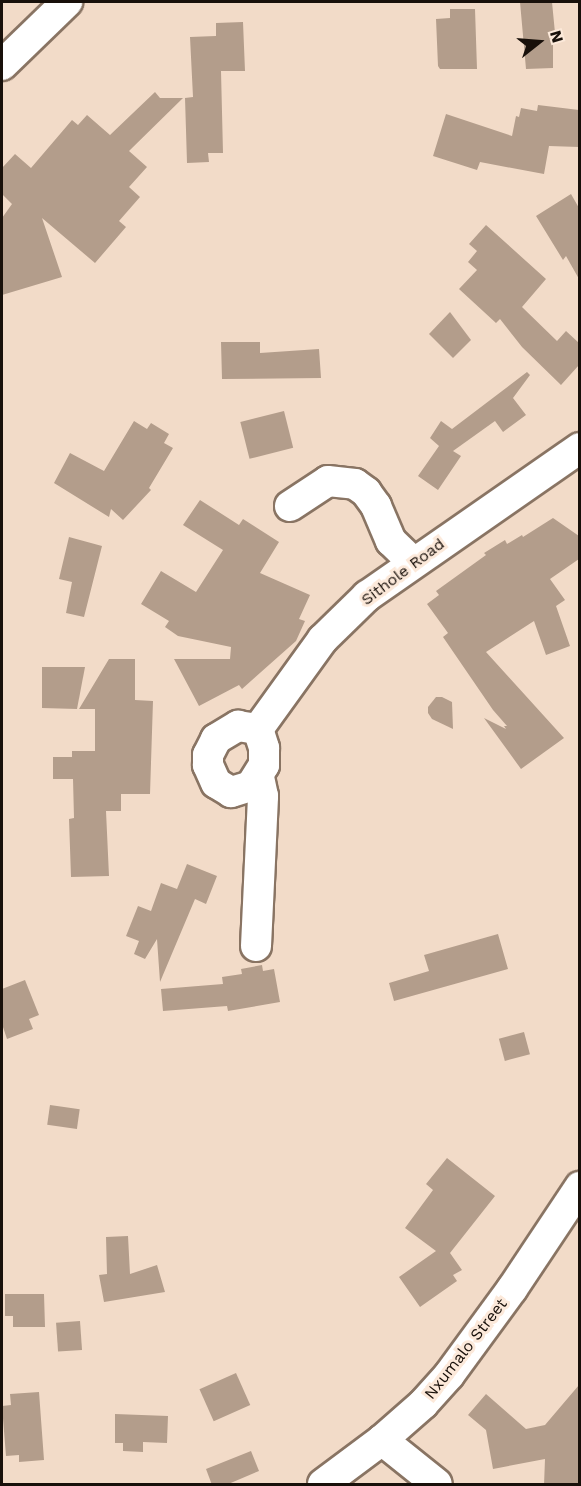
<!DOCTYPE html>
<style>
body{margin:0}
#map{position:relative;width:581px;height:1486px;overflow:hidden;background:#f2dbc8;font-family:"Work Sans",sans-serif}
div>[style]{position:absolute}
.building>*{inset:0;background:#b39d8b;transform-origin:0 0}
.roads{filter:drop-shadow(2px 0 #897463) drop-shadow(-2px 0 #897463) drop-shadow(0 2px #897463) drop-shadow(0 -2px #897463)}
.minor>*{height:30px;margin:-15px;padding:0 15px;transform-origin:15px;border-radius:15px;background:#fff}
span{translate:-50% -50%;white-space:nowrap;text-align:center;line-height:1.15;-webkit-text-stroke:6px #fce9da;paint-order:stroke}
.street-label{font-size:16px;color:#18100a}
.frame{position:absolute;inset:0;border:3px solid #18100a;pointer-events:none}
.north{position:absolute;left:509px;top:12px;width:60px;height:60px;-webkit-text-stroke:4px #fce9da;paint-order:stroke;rotate:73deg;font-size:16px;font-weight:700;line-height:24px;text-align:center;color:#18100a}
.north::after{content:'';display:block;margin:auto;width:21px;height:27px;background:#18100a;clip-path:polygon(50% 0,100% 100%,50% 72%,0 100%)}
</style>
<div id="map">
<div class="building">
<i style="clip-path:polygon(520px 2px,552px 2px,555px 33px,553px 33px,553px 68px,526px 69px)"></i>
<i style="clip-path:polygon(450px 9px,475px 9px,477px 69px,440px 69px,438px 66px,436px 19px,450px 18px)"></i>
<i style="clip-path:polygon(243px 22px,245px 71px,221px 71px,223px 153px,208px 153px,209px 162px,187px 163px,185px 98px,193px 97px,190px 37px,216px 36px,216px 23px)"></i>
<i style="clip-path:polygon(155px 92px,160px 98px,183px 98px,129px 151px,147px 167px,129px 187px,140px 197px,119px 221px,126px 227px,95px 263px,42px 218px,62px 277px,2px 295px,2px 218px,12px 204px,2px 194px,2px 168px,15px 154px,31px 168px,72px 120px,78px 125px,87px 115px,110px 135px)"></i>
<i style="clip-path:polygon(538px 105px,579px 110px,579px 147px,549px 146px,544px 174px,480px 162px,477px 170px,433px 156px,446px 114px,512px 136px,516px 116px,519px 117px,521px 108px,537px 111px)"></i>
<i style="clip-path:polygon(571px 194px,579px 208px,579px 279px,566px 256px,563px 260px,536px 216px)"></i>
<i style="clip-path:polygon(486px 225px,546px 279px,522px 307px,557px 341px,566px 331px,579px 343px,579px 365px,561px 385px,522px 347px,500px 319px,496px 323px,459px 289px,477px 270px,468px 262px,477px 251px,469px 244px)"></i>
<i style="clip-path:polygon(450px 312px,471px 340px,453px 358px,429px 334px)"></i>
<i style="clip-path:polygon(221px 342px,260px 342px,260px 353px,319px 349px,321px 378px,222px 379px)"></i>
<i style="clip-path:polygon(527px 372px,530px 375px,513px 398px,526px 415px,503px 432px,495px 421px,453px 451px,461px 456px,438px 490px,418px 476px,439px 446px,430px 438px,441px 421px,452px 429px)"></i>
<i style="left:284px;top:411px;width:38px;height:45px;rotate:76deg"></i>
<i style="clip-path:polygon(134px 421px,147px 429px,151px 423px,169px 434px,164px 443px,173px 448px,149px 488px,151px 490px,123px 520px,111px 509px,109px 517px,54px 483px,70px 453px,104px 471px)"></i>
<i style="clip-path:polygon(200px 500px,239px 525px,243px 519px,279px 542px,260px 573px,310px 595px,299px 619px,305px 621px,296px 641px,242px 689px,239px 685px,199px 706px,174px 659px,230px 659px,231px 647px,178px 636px,165px 627px,169px 621px,141px 604px,161px 571px,196px 592px,223px 550px,183px 525px)"></i>
<i style="clip-path:polygon(553px 518px,579px 536px,579px 559px,550px 579px,565px 600px,556px 606px,570px 646px,546px 655px,534px 621px,486px 652px,564px 738px,521px 769px,484px 718px,506px 729px,504px 726px,507px 726px,493px 710px,443px 637px,448px 633px,427px 604px,439px 595px,436px 591px,486px 555px,484px 553px,505px 540px,507px 544px,522px 535px,523px 537px)"></i>
<i style="clip-path:polygon(69px 537px,102px 546px,84px 617px,66px 613px,72px 582px,59px 579px)"></i>
<i style="clip-path:polygon(109px 659px,135px 659px,135px 700px,153px 701px,150px 794px,121px 794px,121px 811px,106px 811px,109px 876px,71px 877px,69px 819px,74px 818px,73px 779px,53px 779px,53px 757px,72px 757px,72px 751px,95px 751px,95px 709px,79px 709px)"></i>
<i style="clip-path:polygon(42px 667px,85px 667px,77px 709px,42px 708px)"></i>
<i style="clip-path:polygon(436px 697px,442px 697px,452px 702px,453px 729px,432px 719px,428px 713px,428px 707px)"></i>
<i style="clip-path:polygon(187px 864px,217px 876px,206px 904px,195px 899px,160px 982px,157px 939px,145px 959px,134px 954px,139px 941px,126px 936px,138px 906px,151px 911px,161px 883px,177px 889px)"></i>
<i style="clip-path:polygon(498px 934px,508px 969px,394px 1001px,389px 983px,429px 971px,424px 955px)"></i>
<i style="clip-path:polygon(262px 965px,263px 971px,274px 969px,280px 1002px,228px 1011px,227px 1006px,163px 1011px,161px 989px,223px 984px,222px 977px,242px 974px,241px 969px)"></i>
<i style="clip-path:polygon(25px 980px,39px 1015px,29px 1019px,33px 1029px,7px 1039px,2px 1024px,2px 989px)"></i>
<i style="left:524px;top:1032px;width:23px;height:26px;rotate:75deg"></i>
<i style="left:50px;top:1105px;width:30px;height:20px;rotate:8deg"></i>
<i style="clip-path:polygon(447px 1158px,495px 1196px,450px 1253px,462px 1270px,453px 1275px,457px 1281px,420px 1307px,399px 1277px,436px 1251px,405px 1228px,433px 1190px,426px 1184px)"></i>
<i style="clip-path:polygon(128px 1236px,130px 1274px,157px 1265px,165px 1292px,104px 1302px,99px 1275px,107px 1274px,106px 1237px)"></i>
<i style="clip-path:polygon(5px 1294px,44px 1294px,45px 1327px,13px 1327px,13px 1316px,5px 1316px)"></i>
<i style="left:80px;top:1321px;width:29px;height:24px;rotate:86deg"></i>
<i style="left:236px;top:1373px;width:35px;height:40px;rotate:66deg"></i>
<i style="clip-path:polygon(579px 1385px,579px 1485px,544px 1485px,545px 1459px,493px 1469px,486px 1430px,468px 1415px,486px 1394px,526px 1429px,545px 1425px)"></i>
<i style="clip-path:polygon(39px 1392px,44px 1460px,19px 1462px,19px 1455px,6px 1456px,2px 1406px,11px 1405px,10px 1394px)"></i>
<i style="clip-path:polygon(115px 1414px,168px 1416px,167px 1443px,143px 1442px,143px 1452px,123px 1451px,123px 1443px,115px 1443px)"></i>
<i style="clip-path:polygon(251px 1451px,259px 1471px,226px 1485px,212px 1485px,206px 1469px)"></i>
</div>
<div class="roads">
<div class="minor">
<i style="left:2px;top:65px;width:91px;rotate:-44.1deg"></i>
<i style="left:290px;top:506px;width:45px;rotate:-33.3deg"></i>
<i style="left:328px;top:481px;width:27px;rotate:6deg"></i>
<i style="left:355px;top:484px;width:14px;rotate:36deg"></i>
<i style="left:366px;top:492px;width:17px;rotate:54deg"></i>
<i style="left:376px;top:506px;width:38px;rotate:67deg"></i>
<i style="left:391px;top:541px;width:30px;rotate:44deg"></i>
<i style="left:238px;top:726px;width:20px;rotate:9deg"></i>
<i style="left:258px;top:729px;width:20px;rotate:72deg"></i>
<i style="left:264px;top:748px;width:17px;rotate:90deg"></i>
<i style="left:264px;top:765px;width:25px;rotate:122deg"></i>
<i style="left:251px;top:786px;width:21px;rotate:163deg"></i>
<i style="left:231px;top:792px;width:17px;rotate:-149deg"></i>
<i style="left:216px;top:783px;width:20px;rotate:-114deg"></i>
<i style="left:208px;top:765px;width:10px;rotate:-90deg"></i>
<i style="left:208px;top:755px;width:18px;rotate:-63deg"></i>
<i style="left:216px;top:739px;width:26px;rotate:-31deg"></i>
<i style="left:258px;top:729px;width:111px;rotate:-54.2deg"></i>
<i style="left:323px;top:639px;width:62px;rotate:-44.3deg"></i>
<i style="left:367px;top:596px;width:259px;rotate:-34.8deg"></i>
<i style="left:256px;top:946px;width:150px;rotate:-87.3deg"></i>
<i style="left:263px;top:796px;width:19px;rotate:-102deg"></i>
<i style="left:382px;top:1440px;width:70px;rotate:38.7deg"></i>
<i style="left:323px;top:1484px;width:74px;rotate:-36.7deg"></i>
<i style="left:382px;top:1440px;width:55px;rotate:-41.3deg"></i>
<i style="left:423px;top:1404px;width:39px;rotate:-48deg"></i>
<i style="left:449px;top:1375px;width:107px;rotate:-53.8deg"></i>
<i style="left:512px;top:1289px;width:123px;rotate:-56.3deg"></i>
</div>
</div>
<div class="street-label">
<span style="left:403px;top:572px;rotate:-37deg">Sithole Road</span>
<span style="left:466px;top:1349px;rotate:-52deg">Nxumalo Street</span>
</div>
<div class="frame"></div>
<div class="north">N</div>
</div>
